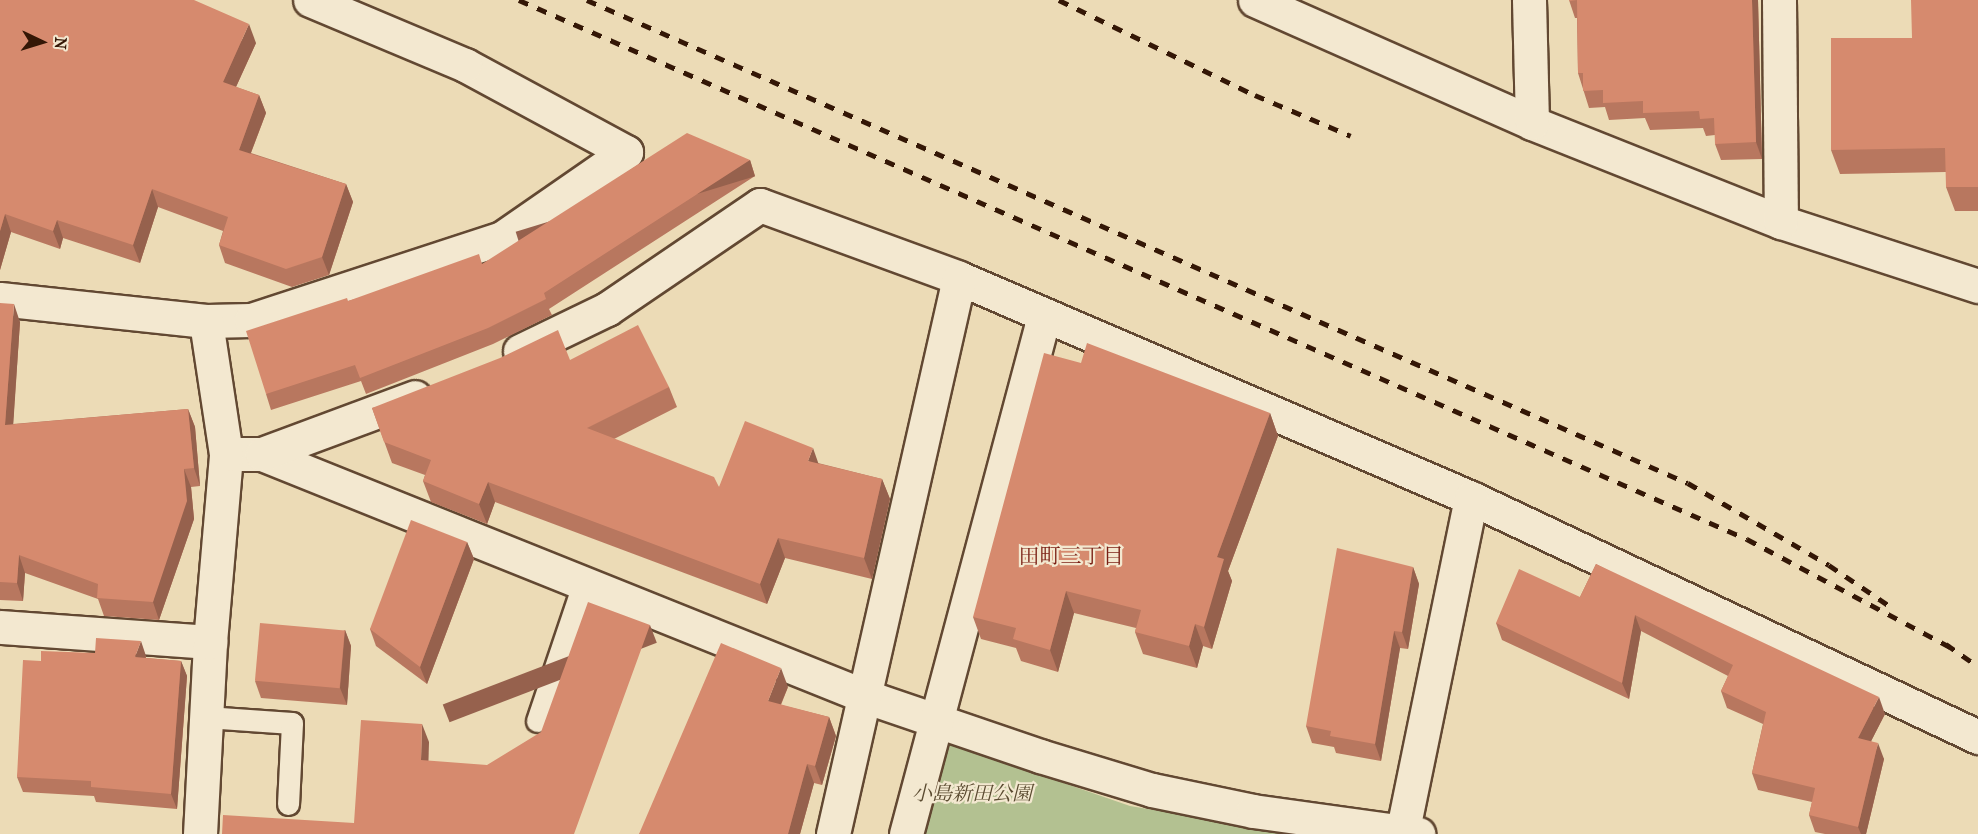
<!DOCTYPE html>
<meta charset="utf-8">
<style>
body{margin:0}
#map{position:relative;width:1978px;height:834px;overflow:hidden;background:#ecdbb6;font-family:"IM FELL French Canon","Noto Serif JP",serif}
div>[style]{position:absolute}
.green>*{inset:0;background:#b3c191}
.roads{filter:drop-shadow(2px 0 #624832) drop-shadow(-2px 0 #624832) drop-shadow(0 2px #624832) drop-shadow(0 -2px #624832)}
.lane>*{height:21px;margin:-10.5px;padding:0 10.5px;transform-origin:10.5px;border-radius:10.5px;background:#f3e8d0}
.street>*{height:33px;margin:-16.5px;padding:0 16.5px;transform-origin:16.5px;border-radius:16.5px;background:#f3e8d0}
.rail>*{height:4.5px;margin-top:-2.25px;transform-origin:0;background:repeating-linear-gradient(90deg,#341706 0 10px,transparent 0 20px)}
.wall>*{inset:0;background:#b8775f}
.shaded-wall>*{inset:0;background:#96614d;transform-origin:0 0}
.building>*{inset:0;background:#d68a6e;transform-origin:0 0}
span{translate:-50% -50%;white-space:nowrap;text-align:center;line-height:1.15;-webkit-text-stroke:4.5px #f3e8d0;paint-order:stroke}
.park-label{font-size:20px;color:#5a4a30;font-style:italic}
.neighbourhood-label{font-size:21px;color:#7a1f14}
.north{position:absolute;left:12px;top:12px;width:60px;height:60px;-webkit-text-stroke:4px #f3e8d0;paint-order:stroke;rotate:94deg;font-size:16px;font-weight:700;line-height:24px;text-align:center;color:#341706}
.north::after{content:'';display:block;margin:auto;width:21px;height:27px;background:#341706;clip-path:polygon(50% 0,100% 100%,50% 72%,0 100%)}
</style>
<div id="map">
<div class="green">
<i style="clip-path:polygon(942px 741px,1130px 806px,1299px 834px,918px 834px)"></i>
</div>
<div class="roads">
<div class="lane">
<i style="left:206px;top:717px;width:86px;rotate:4deg"></i>
<i style="left:292px;top:723px;width:81px;rotate:92.8deg"></i>
<i style="left:537px;top:721px;width:145px;rotate:-71.4deg"></i>
</div>
<div class="street">
<i style="left:1255px;top:0;width:303px;rotate:23.9deg"></i>
<i style="left:1532px;top:123px;width:268px;rotate:21.7deg"></i>
<i style="left:1781px;top:222px;width:207px;rotate:18deg"></i>
<i style="left:1529px;top:0;width:123px;rotate:88.6deg"></i>
<i style="left:1779px;top:0;width:222px;rotate:89.5deg"></i>
<i style="left:0;top:299px;width:207px;rotate:6.1deg"></i>
<i style="left:206px;top:321px;width:45px;rotate:-1.3deg"></i>
<i style="left:251px;top:320px;width:264px;rotate:-18.1deg"></i>
<i style="left:502px;top:238px;width:151px;rotate:-34.7deg"></i>
<i style="left:626px;top:152px;width:183px;rotate:-151.6deg"></i>
<i style="left:465px;top:65px;width:168px;rotate:-157.2deg"></i>
<i style="left:520px;top:351px;width:97px;rotate:-25.8deg"></i>
<i style="left:607px;top:309px;width:185px;rotate:-34.2deg"></i>
<i style="left:760px;top:205px;width:212px;rotate:20.1deg"></i>
<i style="left:959px;top:278px;width:557px;rotate:23.25deg"></i>
<i style="left:1471px;top:498px;width:561px;rotate:25.24deg"></i>
<i style="left:226px;top:454px;width:36px"></i>
<i style="left:262px;top:454px;width:652px;rotate:21.88deg"></i>
<i style="left:867px;top:697px;width:183px;rotate:18.8deg"></i>
<i style="left:1040px;top:756px;width:117px;rotate:16.9deg"></i>
<i style="left:1152px;top:790px;width:103px;rotate:11.7deg"></i>
<i style="left:1253px;top:811px;width:167px;rotate:7.9deg"></i>
<i style="left:262px;top:454px;width:163px;rotate:-20.4deg"></i>
<i style="left:0;top:627px;width:211px;rotate:4.1deg"></i>
<i style="left:200px;top:834px;width:192px;rotate:-87deg"></i>
<i style="left:210px;top:642px;width:189px;rotate:-85.1deg"></i>
<i style="left:226px;top:454px;width:134px;rotate:-98.6deg"></i>
<i style="left:833px;top:834px;width:570px;rotate:-77.23deg"></i>
<i style="left:906px;top:834px;width:536px;rotate:-75.08deg"></i>
<i style="left:1402px;top:834px;width:343px;rotate:-78.4deg"></i>
</div>
</div>
<div class="rail">
<i style="left:519px;top:0;width:1341px;rotate:23.7deg"></i>
<i style="left:1747px;top:539px;width:232px;rotate:28deg"></i>
<i style="left:587px;top:0;width:1202px;rotate:23.69deg"></i>
<i style="left:1688px;top:483px;width:163px;rotate:30.2deg"></i>
<i style="left:1829px;top:565px;width:78px;rotate:34.1deg"></i>
<i style="left:1059px;top:0;width:218px;rotate:25.9deg"></i>
<i style="left:1255px;top:95px;width:104px;rotate:23.1deg"></i>
<i style="left:1946px;top:644px;width:39px;rotate:35deg"></i>
</div>
<div class="wall">
<i style="clip-path:polygon(0 0,256px 43px,236px 87px,259px 95px,266px 113px,251px 153px,346px 184px,353px 202px,329px 275px,292px 287px,225px 263px,219px 245px,223px 231px,158px 207px,140px 263px,63px 238px,60px 249px,11px 232px,0 270px)"></i>
<i style="clip-path:polygon(1569px 0,1758px 0,1762px 159px,1721px 160px,1715px 144px,1715px 135px,1706px 136px,1703px 128px,1650px 130px,1645px 118px,1609px 120px,1605px 107px,1589px 108px,1578px 73px,1577px 18px,1575px 18px)"></i>
<i style="clip-path:polygon(1978px 0,1978px 211px,1955px 211px,1946px 187px,1946px 172px,1840px 174px,1831px 150px,1912px 38px)"></i>
<i style="clip-path:polygon(750px 160px,755px 176px,549px 309px,552px 315px,493px 344px,366px 394px,361px 381px,271px 410px,266px 394px,348px 301px,482px 264px)"></i>
<i style="clip-path:polygon(0 303px,20px 322px,13px 424px,188px 409px,195px 427px,200px 486px,191px 487px,194px 519px,159px 620px,104px 616px,98px 599px,25px 573px,23px 601px,0 600px)"></i>
<i style="clip-path:polygon(570px 360px,669px 387px,677px 407px,614px 439px,719px 487px,818px 463px,882px 479px,890px 499px,872px 579px,785px 558px,767px 604px,495px 502px,487px 524px,431px 502px,423px 481px,425px 475px,392px 463px,372px 408px)"></i>
<i style="clip-path:polygon(1270px 413px,1278px 436px,1228px 571px,1232px 581px,1212px 649px,1203px 646px,1197px 668px,1143px 654px,1135px 632px,1136px 628px,1074px 613px,1058px 672px,1021px 661px,1016px 648px,981px 639px,973px 617px)"></i>
<i style="clip-path:polygon(467px 542px,474px 559px,427px 684px,376px 646px,370px 629px)"></i>
<i style="clip-path:polygon(1596px 564px,1885px 714px,1871px 741px,1884px 759px,1866px 834px,1825px 834px,1815px 832px,1809px 815px,1812px 802px,1758px 790px,1752px 773px,1763px 724px,1727px 708px,1721px 691px,1728px 676px,1641px 631px,1629px 699px,1502px 640px,1496px 623px,1580px 597px)"></i>
<i style="clip-path:polygon(1413px 567px,1419px 584px,1408px 649px,1400px 648px,1381px 761px,1336px 753px,1334px 747px,1312px 743px,1306px 726px)"></i>
<i style="clip-path:polygon(345px 630px,351px 646px,347px 705px,261px 698px,255px 681px)"></i>
<i style="clip-path:polygon(146px 656px,146px 658px,181px 661px,187px 676px,177px 809px,96px 802px,94px 796px,23px 792px,17px 777px,41px 661px)"></i>
<i style="clip-path:polygon(788px 687px,781px 705px,829px 717px,836px 736px,822px 785px,814px 783px,800px 834px,639px 834px)"></i>
</div>
<div class="shaded-wall">
<i style="clip-path:polygon(1752px 0,1758px 0,1762px 159px,1756px 142px)"></i>
<i style="clip-path:polygon(249px 24px,256px 43px,230px 100px,223px 82px)"></i>
<i style="clip-path:polygon(259px 95px,266px 113px,245px 168px,239px 150px)"></i>
<i style="left:750px;top:160px;width:17px;height:245px;rotate:73deg"></i>
<i style="clip-path:polygon(346px 184px,353px 202px,329px 275px,322px 257px)"></i>
<i style="clip-path:polygon(152px 189px,158px 207px,140px 263px,133px 245px)"></i>
<i style="clip-path:polygon(5px 214px,11px 232px,0 270px,0 231px)"></i>
<i style="clip-path:polygon(57px 220px,63px 238px,60px 249px,53px 231px)"></i>
<i style="clip-path:polygon(14px 304px,20px 322px,12px 443px,5px 425px)"></i>
<i style="clip-path:polygon(188px 409px,195px 427px,200px 486px,194px 468px)"></i>
<i style="clip-path:polygon(1270px 413px,1278px 436px,1228px 571px,1232px 581px,1212px 649px,1204px 627px,1217px 557px)"></i>
<i style="clip-path:polygon(813px 448px,820px 468px,808px 461px)"></i>
<i style="clip-path:polygon(184px 469px,191px 487px,194px 519px,159px 620px,153px 602px)"></i>
<i style="clip-path:polygon(882px 479px,890px 499px,872px 579px,864px 558px)"></i>
<i style="clip-path:polygon(488px 482px,495px 502px,487px 524px,479px 504px)"></i>
<i style="clip-path:polygon(778px 538px,785px 558px,767px 604px,760px 584px)"></i>
<i style="clip-path:polygon(467px 542px,474px 559px,427px 684px,420px 667px)"></i>
<i style="clip-path:polygon(19px 555px,25px 573px,23px 601px,17px 583px)"></i>
<i style="clip-path:polygon(1413px 567px,1419px 584px,1408px 649px,1402px 632px)"></i>
<i style="clip-path:polygon(1066px 591px,1074px 613px,1058px 672px,1050px 650px)"></i>
<i style="clip-path:polygon(1635px 615px,1641px 631px,1629px 699px,1622px 683px)"></i>
<i style="clip-path:polygon(1195px 624px,1203px 646px,1197px 668px,1189px 646px)"></i>
<i style="left:650px;top:625px;width:19px;height:222px;rotate:69deg"></i>
<i style="clip-path:polygon(345px 630px,351px 646px,347px 705px,340px 688px)"></i>
<i style="clip-path:polygon(1394px 631px,1400px 648px,1381px 761px,1375px 744px)"></i>
<i style="clip-path:polygon(141px 641px,146px 656px,141px 673px,135px 657px)"></i>
<i style="clip-path:polygon(181px 661px,187px 676px,177px 809px,171px 794px)"></i>
<i style="clip-path:polygon(781px 668px,788px 687px,774px 720px,768px 701px)"></i>
<i style="clip-path:polygon(1879px 697px,1885px 714px,1864px 755px,1858px 738px)"></i>
<i style="clip-path:polygon(829px 717px,836px 736px,822px 785px,815px 766px)"></i>
<i style="clip-path:polygon(422px 724px,429px 742px,428px 778px,421px 760px)"></i>
<i style="clip-path:polygon(1878px 743px,1884px 759px,1866px 834px,1861px 834px,1858px 827px)"></i>
<i style="clip-path:polygon(807px 764px,814px 783px,800px 834px,788px 834px)"></i>
</div>
<div class="building">
<i style="clip-path:polygon(0 0,194px 0,249px 24px,223px 82px,259px 95px,239px 150px,346px 184px,322px 257px,286px 269px,219px 245px,228px 217px,152px 189px,133px 245px,57px 220px,53px 231px,5px 214px,0 231px)"></i>
<i style="clip-path:polygon(1569px 0,1752px 0,1756px 142px,1715px 144px,1714px 118px,1700px 119px,1699px 111px,1643px 113px,1643px 101px,1603px 103px,1603px 90px,1583px 91px,1583px 73px,1578px 73px,1577px 0,1569px 1px)"></i>
<i style="clip-path:polygon(1911px 0,1978px 0,1978px 187px,1946px 187px,1945px 148px,1831px 150px,1831px 38px,1912px 38px)"></i>
<i style="clip-path:polygon(687px 133px,750px 160px,544px 293px,546px 299px,488px 328px,360px 378px,355px 365px,266px 394px,246px 331px,347px 298px,348px 301px,479px 254px,482px 264px)"></i>
<i style="clip-path:polygon(0 303px,14px 304px,5px 425px,188px 409px,194px 468px,184px 469px,187px 501px,153px 602px,97px 598px,98px 584px,19px 555px,17px 583px,0 582px)"></i>
<i style="clip-path:polygon(638px 325px,669px 387px,587px 428px,714px 477px,719px 487px,745px 421px,813px 448px,808px 461px,882px 479px,864px 558px,778px 538px,760px 584px,488px 482px,479px 504px,423px 481px,431px 460px,384px 442px,372px 408px,500px 358px,558px 330px,570px 360px)"></i>
<i style="clip-path:polygon(1087px 343px,1270px 413px,1217px 557px,1224px 559px,1204px 627px,1195px 624px,1189px 646px,1135px 632px,1141px 610px,1066px 591px,1050px 650px,1013px 639px,1016px 628px,973px 617px,1044px 353px,1081px 363px)"></i>
<i style="clip-path:polygon(411px 520px,467px 542px,420px 667px,370px 629px)"></i>
<i style="clip-path:polygon(1337px 548px,1413px 567px,1402px 632px,1394px 631px,1375px 744px,1330px 736px,1331px 731px,1306px 726px)"></i>
<i style="clip-path:polygon(1596px 564px,1879px 697px,1858px 738px,1878px 743px,1858px 827px,1809px 815px,1815px 788px,1752px 773px,1766px 712px,1721px 691px,1733px 665px,1635px 615px,1622px 683px,1496px 623px,1519px 569px,1580px 597px)"></i>
<i style="clip-path:polygon(588px 602px,650px 625px,574px 834px,222px 834px,223px 815px,354px 823px,361px 720px,422px 724px,421px 760px,487px 765px,541px 732px)"></i>
<i style="left:260px;top:623px;width:85px;height:58px;rotate:5deg"></i>
<i style="clip-path:polygon(96px 638px,141px 641px,135px 657px,181px 661px,171px 794px,91px 787px,91px 781px,17px 777px,23px 660px,41px 661px,41px 651px,95px 653px)"></i>
<i style="clip-path:polygon(721px 643px,781px 668px,768px 701px,829px 717px,815px 766px,807px 764px,788px 834px,639px 834px)"></i>
</div>
<div class="park-label">
<span style="left:972px;top:793px">小島新田公園</span>
</div>
<div class="neighbourhood-label">
<span style="left:1071px;top:556px">田町三丁目</span>
</div>
<div class="north">N</div>
</div>
